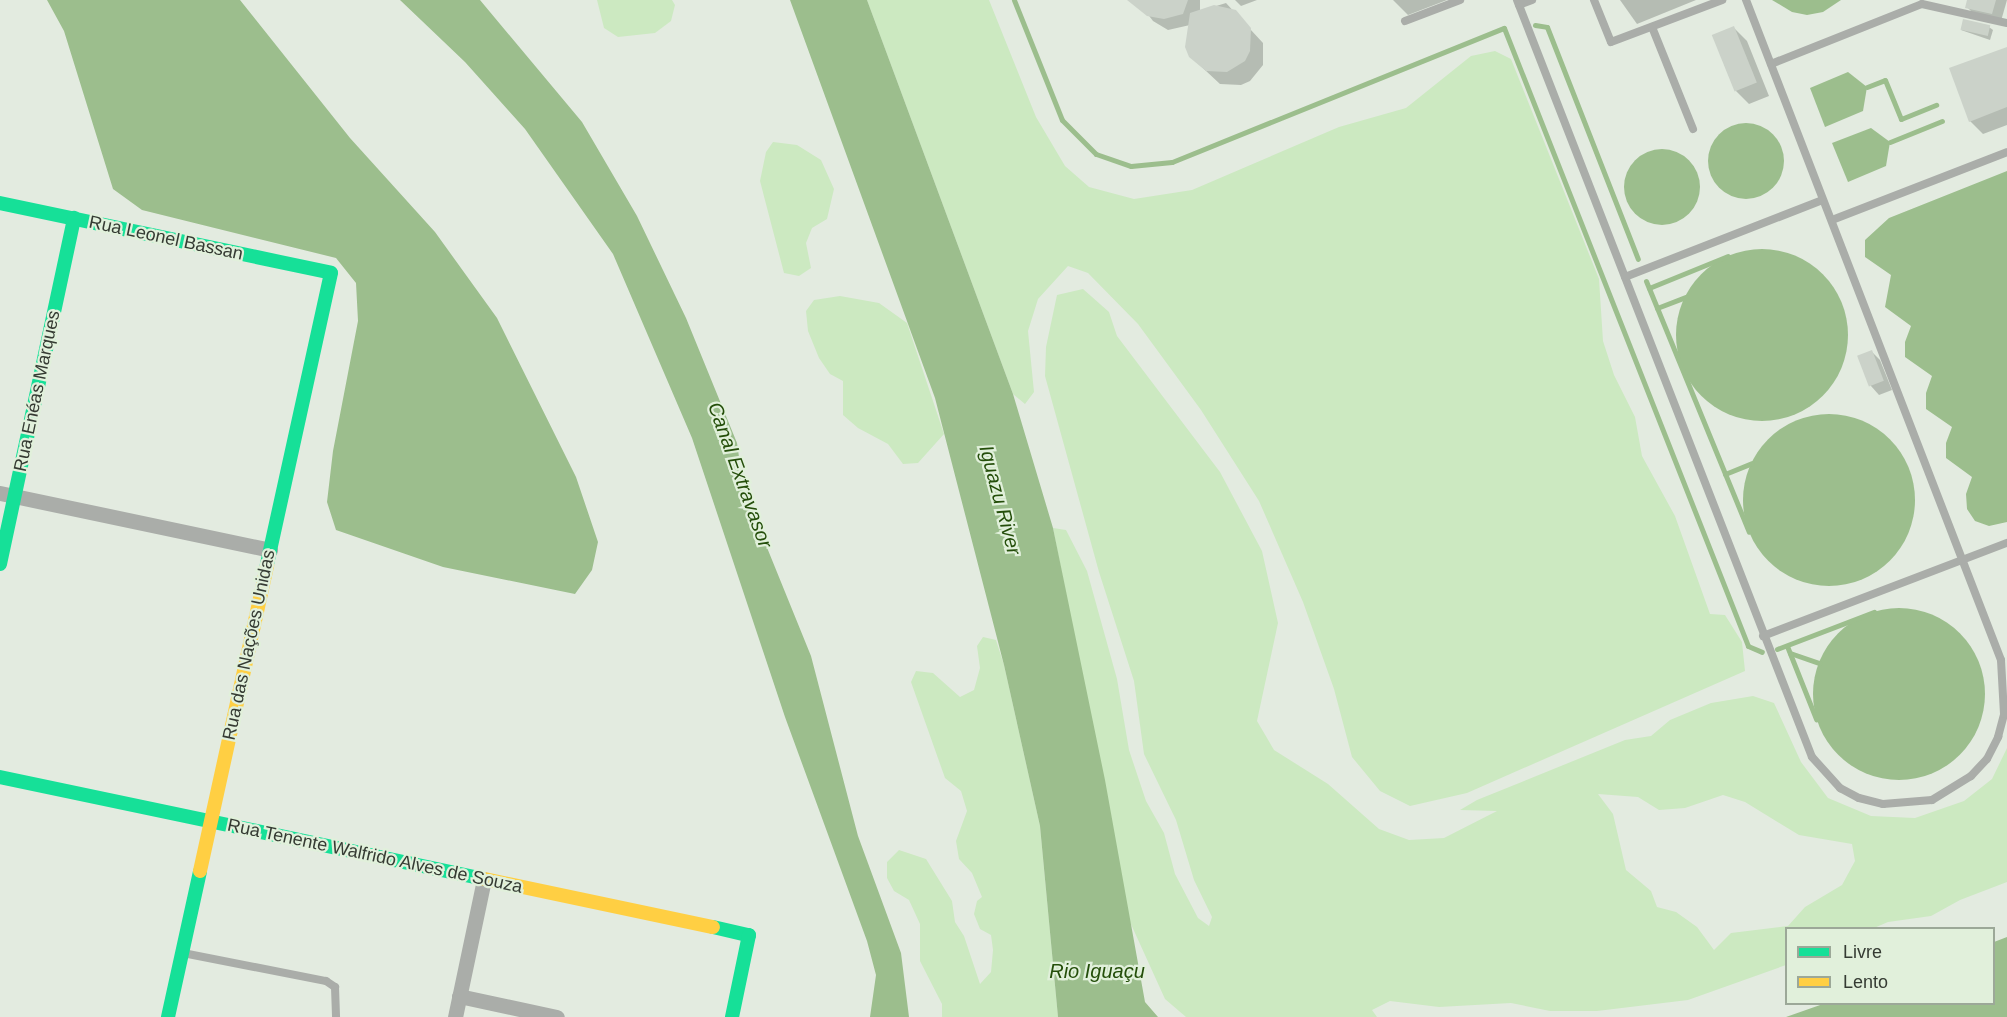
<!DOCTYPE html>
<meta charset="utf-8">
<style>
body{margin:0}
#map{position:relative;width:2007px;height:1017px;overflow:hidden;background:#e3ebe0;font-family:Arial,sans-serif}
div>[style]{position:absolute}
.green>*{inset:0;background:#cce9c1}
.water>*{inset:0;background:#9cbe8d}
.round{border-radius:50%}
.shadow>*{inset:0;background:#0003}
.stream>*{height:5px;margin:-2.5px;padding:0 2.5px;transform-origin:2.5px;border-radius:2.5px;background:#9cbe8d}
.building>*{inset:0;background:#cbd2c9;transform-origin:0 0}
.lane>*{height:8px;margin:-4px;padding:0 4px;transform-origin:4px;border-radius:4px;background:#aaada9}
.street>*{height:15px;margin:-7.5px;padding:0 7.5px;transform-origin:7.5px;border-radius:7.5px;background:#aaada9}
.fast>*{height:14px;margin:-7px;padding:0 7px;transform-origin:7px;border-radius:7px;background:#16e098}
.slow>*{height:14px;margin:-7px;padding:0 7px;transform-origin:7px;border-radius:7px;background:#ffcf43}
span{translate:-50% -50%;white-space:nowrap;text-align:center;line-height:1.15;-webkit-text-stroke:4.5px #e1f0db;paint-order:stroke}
.street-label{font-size:18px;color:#353b33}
.water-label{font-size:20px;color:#244e0a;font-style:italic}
.legend{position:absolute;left:1785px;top:927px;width:210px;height:78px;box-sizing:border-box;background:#e1f0db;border:2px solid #9ca898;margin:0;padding:8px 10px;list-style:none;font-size:18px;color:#353b33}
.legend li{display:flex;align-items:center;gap:12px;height:30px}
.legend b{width:30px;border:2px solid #9ca898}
</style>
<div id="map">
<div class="green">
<i style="clip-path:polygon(597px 0,672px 0,675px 5px,671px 21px,655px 33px,618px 37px,604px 28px)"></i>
<i style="clip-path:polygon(867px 0,989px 0,1036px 117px,1065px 166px,1089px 187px,1134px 199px,1192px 190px,1339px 127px,1406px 108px,1471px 56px,1495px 51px,1511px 59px,1599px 279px,1603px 341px,1614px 375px,1635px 417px,1642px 456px,1675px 516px,1710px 614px,1725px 615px,1742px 642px,1745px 671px,1467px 793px,1410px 806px,1380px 791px,1352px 757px,1334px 689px,1303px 602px,1259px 501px,1201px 410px,1138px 324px,1088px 273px,1068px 266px,1038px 299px,1028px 331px,1034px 392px,1025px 404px,1013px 394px)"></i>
<i style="clip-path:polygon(773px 142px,797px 145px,821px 160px,834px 189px,827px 219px,812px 228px,806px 243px,811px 268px,799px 276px,784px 273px,760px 181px,766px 152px)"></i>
<i style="clip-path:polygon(evenodd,1083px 289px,1109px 312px,1117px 336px,1220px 472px,1262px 551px,1278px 623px,1257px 721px,1274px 750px,1328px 784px,1379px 829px,1409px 840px,1444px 838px,1497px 811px,1460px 810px,1477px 800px,1625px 740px,1651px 736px,1670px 720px,1711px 703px,1753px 696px,1774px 703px,1801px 762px,1828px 798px,1871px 816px,1915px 818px,1964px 801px,1992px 779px,2007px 748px,2007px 882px,1960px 900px,1931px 916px,1888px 922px,1874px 928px,1786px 928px,1786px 965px,1688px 1000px,1597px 1011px,1550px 1011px,1511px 1003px,1439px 1007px,1390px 1001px,1372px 1010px,1377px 1017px,1186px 1017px,1165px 999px,1130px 922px,1053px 528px,1066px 530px,1087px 571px,1117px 679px,1129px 750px,1146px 801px,1164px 833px,1175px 874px,1198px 918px,1209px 926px,1212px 917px,1194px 880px,1176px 820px,1144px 754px,1134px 681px,1099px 572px,1045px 376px,1046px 347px,1057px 295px,1083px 289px,1598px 794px,1638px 797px,1659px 810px,1685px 808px,1723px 795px,1745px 802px,1799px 835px,1852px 844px,1855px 861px,1842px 885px,1805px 907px,1788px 926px,1731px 933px,1714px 950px,1697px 927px,1676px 912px,1657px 907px,1651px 891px,1626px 870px,1613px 814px,1598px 794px)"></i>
<i style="clip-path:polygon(840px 296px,879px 303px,907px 323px,944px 434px,918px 463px,903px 464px,888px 444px,858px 428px,843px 415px,843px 381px,830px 374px,819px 358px,808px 331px,806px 311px,814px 300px)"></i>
<i style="clip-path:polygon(983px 637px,996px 640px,1004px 665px,1040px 826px,1058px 1017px,942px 1017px,942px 1004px,920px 961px,920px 924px,909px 900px,894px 891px,887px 878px,887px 862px,899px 850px,926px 859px,952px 901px,955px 922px,964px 936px,980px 984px,991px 972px,993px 950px,991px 935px,980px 929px,974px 914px,977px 901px,982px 897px,972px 873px,959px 859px,956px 841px,967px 811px,961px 791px,945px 778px,911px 682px,916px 671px,933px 673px,960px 697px,974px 690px,980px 668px,977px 646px)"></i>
</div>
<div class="water">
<i style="clip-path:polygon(47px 0,240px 0,350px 138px,435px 232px,497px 318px,576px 477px,598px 542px,592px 570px,575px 594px,443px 567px,336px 530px,327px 502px,333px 451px,358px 321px,356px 283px,336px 258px,142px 210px,113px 189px,64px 31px)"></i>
<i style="clip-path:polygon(400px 0,480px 0,582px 122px,637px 216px,686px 318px,737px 443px,744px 491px,811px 656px,858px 836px,901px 953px,909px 1017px,870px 1017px,876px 975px,867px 941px,785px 717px,692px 438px,613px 254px,525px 129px,465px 62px)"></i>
<i style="clip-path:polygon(790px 0,867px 0,1013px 394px,1053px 528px,1105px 780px,1145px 1002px,1158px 1017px,1058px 1017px,1040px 826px,1004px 665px,935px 398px)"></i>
<i style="clip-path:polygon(1772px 0,1841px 0,1823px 12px,1807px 15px,1792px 12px)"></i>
<i style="clip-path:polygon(1848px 72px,1867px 87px,1863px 111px,1825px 127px,1810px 88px)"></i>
<i class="round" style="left:1708px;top:123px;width:76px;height:76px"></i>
<i style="clip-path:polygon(1871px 128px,1890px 142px,1886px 166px,1848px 182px,1832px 143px)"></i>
<i class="round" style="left:1624px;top:149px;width:76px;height:76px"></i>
<i style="clip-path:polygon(2007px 171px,2007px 522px,1989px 526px,1975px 521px,1967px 509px,1966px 494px,1972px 477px,1946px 458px,1946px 443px,1952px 427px,1926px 409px,1926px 393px,1932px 376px,1905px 357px,1905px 342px,1911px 326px,1885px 307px,1891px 275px,1865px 257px,1865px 240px,1889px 218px)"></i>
<i class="round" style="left:1676px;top:249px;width:172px;height:172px"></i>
<i class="round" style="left:1743px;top:414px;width:172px;height:172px"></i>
<i class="round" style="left:1813px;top:608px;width:172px;height:172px"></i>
<i style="clip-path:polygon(2007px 937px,2007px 1017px,1786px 1017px,1823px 1004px,1994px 1004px,1994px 942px)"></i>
</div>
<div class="shadow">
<i style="clip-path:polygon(1137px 0,1200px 0,1200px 11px,1226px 3px,1263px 43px,1263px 65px,1250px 81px,1241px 85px,1220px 84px,1191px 57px,1190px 25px,1168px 30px,1153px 21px)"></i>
<i style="clip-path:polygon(1235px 0,1257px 0,1241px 6px)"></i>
<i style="clip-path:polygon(1393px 0,1447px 0,1408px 15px)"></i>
<i style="clip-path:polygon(1620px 0,1696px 0,1637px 24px)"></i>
<i style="clip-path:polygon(1969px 0,2007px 0,2001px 21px,1976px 16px,1967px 7px)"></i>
<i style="clip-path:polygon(1989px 27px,1993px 30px,1990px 40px,1961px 30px)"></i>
<i style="clip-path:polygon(1734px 28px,1747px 41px,1769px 96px,1749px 104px,1736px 91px)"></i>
<i style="clip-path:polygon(2007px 49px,2007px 125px,1983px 134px,1970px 121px)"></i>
<i style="clip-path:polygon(1872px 352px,1880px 360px,1892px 390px,1879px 395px,1871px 386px)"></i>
</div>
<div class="stream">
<i style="left:1014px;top:0;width:129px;rotate:68.2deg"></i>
<i style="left:1062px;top:120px;width:48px;rotate:45deg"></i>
<i style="left:1096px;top:154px;width:37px;rotate:19deg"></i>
<i style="left:1131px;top:166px;width:41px;rotate:-5.6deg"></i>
<i style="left:1172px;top:162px;width:358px;rotate:-22deg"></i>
<i style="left:1504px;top:28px;width:664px;rotate:68.45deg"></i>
<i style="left:1748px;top:646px;width:15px;rotate:23deg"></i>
<i style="left:1535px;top:25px;width:12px;rotate:9deg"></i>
<i style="left:1547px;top:27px;width:249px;rotate:68.6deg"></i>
<i style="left:1867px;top:87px;width:19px;rotate:-21deg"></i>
<i style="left:1885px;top:80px;width:42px;rotate:67.7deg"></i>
<i style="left:1901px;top:119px;width:38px;rotate:-22deg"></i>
<i style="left:1890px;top:142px;width:56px;rotate:-22deg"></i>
<i style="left:1646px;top:281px;width:271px;rotate:67.7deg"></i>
<i style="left:1649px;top:288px;width:85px;rotate:-22.1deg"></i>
<i style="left:1657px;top:308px;width:31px;rotate:-21deg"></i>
<i style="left:1725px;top:474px;width:29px;rotate:-22deg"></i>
<i style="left:1787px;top:646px;width:79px;rotate:68.3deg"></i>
<i style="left:1777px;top:649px;width:104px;rotate:-20.9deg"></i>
<i style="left:1790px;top:653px;width:31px;rotate:19deg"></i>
</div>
<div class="building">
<i style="clip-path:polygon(1127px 0,1188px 0,1183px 14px,1164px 19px,1147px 16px)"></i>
<i style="clip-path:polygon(1967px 0,1996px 0,1992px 14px,1965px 8px)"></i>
<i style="clip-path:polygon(1214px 5px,1236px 10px,1251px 28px,1250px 51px,1245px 61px,1227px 72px,1206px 71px,1189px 57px,1185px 47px,1190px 13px)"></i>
<i style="left:1963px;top:19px;width:28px;height:11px;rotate:13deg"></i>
<i style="left:1734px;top:26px;width:61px;height:24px;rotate:68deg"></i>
<i style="clip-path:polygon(2007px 47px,2007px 107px,1969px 122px,1949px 68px)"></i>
<i style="left:1872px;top:350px;width:33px;height:16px;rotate:69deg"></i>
</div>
<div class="lane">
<i style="left:1517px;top:0;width:812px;rotate:68.71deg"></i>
<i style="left:1812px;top:757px;width:42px;rotate:47.9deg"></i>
<i style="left:1840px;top:788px;width:21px;rotate:28deg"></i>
<i style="left:1859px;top:798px;width:25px;rotate:14deg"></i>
<i style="left:1883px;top:804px;width:49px;rotate:-4.7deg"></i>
<i style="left:1932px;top:800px;width:46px;rotate:-31.6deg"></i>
<i style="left:1971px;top:776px;width:23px;rotate:-47deg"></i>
<i style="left:1987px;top:759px;width:25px;rotate:-63deg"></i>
<i style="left:1998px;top:737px;width:24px;rotate:-75deg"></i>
<i style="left:2004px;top:714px;width:54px;rotate:-93.2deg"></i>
<i style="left:2001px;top:660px;width:708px;rotate:-111.12deg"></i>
<i style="left:1594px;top:0;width:45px;rotate:68deg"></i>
<i style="left:1611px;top:42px;width:119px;rotate:-20.7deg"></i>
<i style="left:1519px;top:5px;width:14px;rotate:-21deg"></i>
<i style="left:1405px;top:21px;width:59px;rotate:-20.9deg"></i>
<i style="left:1652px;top:27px;width:110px;rotate:68.1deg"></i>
<i style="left:1771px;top:64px;width:162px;rotate:-21.7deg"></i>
<i style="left:1922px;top:4px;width:87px;rotate:12.6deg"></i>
<i style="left:1832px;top:220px;width:188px;rotate:-21.2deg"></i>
<i style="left:1625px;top:277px;width:212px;rotate:-21.3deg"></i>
<i style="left:1763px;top:636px;width:261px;rotate:-20.9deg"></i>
<i style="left:183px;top:953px;width:146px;rotate:11.1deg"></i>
<i style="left:326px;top:981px;width:11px;rotate:34deg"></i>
<i style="left:335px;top:987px;width:30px;rotate:88deg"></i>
</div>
<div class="street">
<i style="left:0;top:493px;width:276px;rotate:11.9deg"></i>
<i style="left:459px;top:996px;width:100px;rotate:12.1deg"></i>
<i style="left:455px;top:1017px;width:141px;rotate:-78.1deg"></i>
</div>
<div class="fast">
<i style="left:0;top:203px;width:338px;rotate:11.9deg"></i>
<i style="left:331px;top:273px;width:299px;rotate:102.4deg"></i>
<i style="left:0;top:564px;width:354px;rotate:-77.9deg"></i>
<i style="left:0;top:777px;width:491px;rotate:11.9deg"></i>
<i style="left:713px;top:927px;width:37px;rotate:13deg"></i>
<i style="left:749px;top:935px;width:84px;rotate:101.7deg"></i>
<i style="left:168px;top:1017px;width:149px;rotate:-77.6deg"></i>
</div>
<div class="slow">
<i style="left:200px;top:871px;width:313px;rotate:-77.6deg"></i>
<i style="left:480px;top:878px;width:238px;rotate:11.9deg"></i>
</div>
<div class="street-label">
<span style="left:166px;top:238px;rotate:12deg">Rua Leonel Bassan</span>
<span style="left:37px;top:391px;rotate:-78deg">Rua Enéas Marques</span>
<span style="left:249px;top:645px;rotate:-78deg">Rua das Nações Unidas</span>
<span style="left:375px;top:856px;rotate:12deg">Rua Tenente Walfrido Alves de Souza</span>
</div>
<div class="water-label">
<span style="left:740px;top:475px;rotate:70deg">Canal Extravasor</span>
<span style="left:1000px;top:500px;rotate:75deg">Iguazu River</span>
<span style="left:1097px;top:971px">Rio Iguaçu</span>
</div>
<ul class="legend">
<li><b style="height:8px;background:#16e098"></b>Livre</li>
<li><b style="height:8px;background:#ffcf43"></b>Lento</li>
</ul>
</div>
